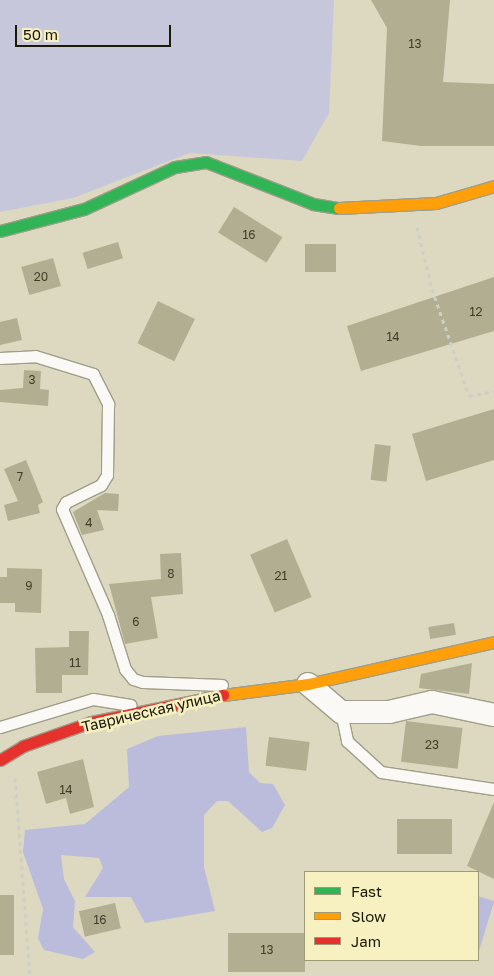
<!DOCTYPE html>
<meta charset="utf-8">
<style>
body{margin:0}
#map{position:relative;width:494px;height:976px;overflow:hidden;background:#dcd9c0;font-family:"Golos Text",sans-serif}
div>[style]{position:absolute}
.green>*{inset:0;background:#c6c7da}
.forest>*{inset:0;background:#bbbcdc;transform-origin:0 0}
.building>*{inset:0;background:#b2ae91;transform-origin:0 0}
.path>*{height:3px;margin-top:-1.5px;transform-origin:0;background:repeating-linear-gradient(90deg,#cecec6 0 4px,transparent 0 8px)}
.roads{filter:drop-shadow(1px 0 #a09e8a) drop-shadow(-1px 0 #a09e8a) drop-shadow(0 1px #a09e8a) drop-shadow(0 -1px #a09e8a)}
.lane>*{height:11px;margin:-5.5px;padding:0 5.5px;transform-origin:5.5px;border-radius:5.5px;background:#faf9f6}
.street>*{height:22px;margin:-11px;padding:0 11px;transform-origin:11px;border-radius:11px;background:#faf9f6}
.fast>*{height:11px;margin:-5.5px;padding:0 5.5px;transform-origin:5.5px;border-radius:5.5px;background:#30b455}
.slow>*{height:11px;margin:-5.5px;padding:0 5.5px;transform-origin:5.5px;border-radius:5.5px;background:#ff9f0a}
.jam>*{height:11px;margin:-5.5px;padding:0 5.5px;transform-origin:5.5px;border-radius:5.5px;background:#e5322d}
span{translate:-50% -50%;white-space:nowrap;text-align:center;line-height:1.15;-webkit-text-stroke:5px #f7f0c0;paint-order:stroke}
.number-label{font-size:12px;color:#403e29}
.number-label span{-webkit-text-stroke-width:0}
.street-label{font-size:15px;color:#1a1806}
.legend{position:absolute;left:304px;top:871px;width:175px;height:90px;box-sizing:border-box;background:#f7f0c0;border:1px solid #9f9a76;margin:0;padding:6px 9px;list-style:none;font-size:15px;color:#1a1806}
.legend li{display:flex;align-items:center;gap:10px;height:25px}
.legend b{width:25px;border:1px solid #9f9a76}
.scale{position:absolute;left:15px;top:25px;width:156px;height:22px;box-sizing:border-box;border:2px solid #1a1806;border-top:0;padding-left:6px;font-size:15px;line-height:18px;white-space:nowrap;color:#1a1806;-webkit-text-stroke:4px #f7f0c0;paint-order:stroke}
</style>
<div id="map">
<div class="green">
<i style="clip-path:polygon(0 0,334px 0,329px 113px,302px 161px,190px 153px,73px 198px,0 212px)"></i>
</div>
<div class="forest">
<i style="clip-path:polygon(246px 727px,249px 772px,260px 783px,273px 784px,285px 805px,272px 828px,262px 832px,228px 801px,217px 801px,204px 815px,204px 867px,215px 911px,145px 923px,131px 897px,85px 897px,103px 868px,99px 858px,61px 855px,64px 879px,75px 901px,73px 927px,95px 952px,83px 959px,44px 950px,38px 938px,43px 909px,23px 852px,25px 830px,85px 824px,129px 787px,127px 749px,158px 736px)"></i>
<i style="left:478px;top:896px;width:17px;height:57px;rotate:17deg"></i>
</div>
<div class="building">
<i style="clip-path:polygon(371px 0,450px 0,443px 82px,494px 84px,494px 146px,421px 146px,382px 141px,387px 28px)"></i>
<i style="left:234px;top:207px;width:57px;height:30px;rotate:32deg"></i>
<i style="left:118px;top:242px;width:17px;height:37px;rotate:73deg"></i>
<i style="left:305px;top:244px;width:31px;height:28px"></i>
<i style="left:53px;top:258px;width:29px;height:33px;rotate:74deg"></i>
<i style="clip-path:polygon(494px 277px,494px 331px,361px 371px,347px 326px)"></i>
<i style="left:158px;top:301px;width:41px;height:47px;rotate:26deg"></i>
<i style="clip-path:polygon(17px 318px,22px 340px,0 345px,0 322px)"></i>
<i style="clip-path:polygon(24px 370px,41px 371px,40px 389px,49px 390px,48px 406px,0 402px,0 390px,23px 388px)"></i>
<i style="clip-path:polygon(494px 409px,494px 460px,426px 481px,412px 434px)"></i>
<i style="left:375px;top:444px;width:16px;height:36px;rotate:7deg"></i>
<i style="clip-path:polygon(26px 460px,43px 502px,38px 505px,40px 513px,8px 521px,4px 505px,18px 501px,4px 469px)"></i>
<i style="clip-path:polygon(105px 493px,119px 494px,118px 511px,97px 510px,104px 530px,82px 535px,73px 512px)"></i>
<i style="left:287px;top:539px;width:63px;height:40px;rotate:67deg"></i>
<i style="clip-path:polygon(181px 553px,183px 594px,151px 597px,158px 638px,125px 644px,109px 584px,161px 579px,160px 554px)"></i>
<i style="clip-path:polygon(7px 568px,42px 569px,41px 613px,15px 612px,15px 603px,0 603px,0 577px,7px 577px)"></i>
<i style="left:454px;top:623px;width:12px;height:26px;rotate:81deg"></i>
<i style="clip-path:polygon(69px 631px,89px 631px,88px 675px,62px 675px,62px 693px,36px 693px,35px 648px,69px 647px)"></i>
<i style="clip-path:polygon(472px 663px,469px 694px,419px 688px,421px 674px)"></i>
<i style="left:406px;top:721px;width:57px;height:41px;rotate:7deg"></i>
<i style="left:269px;top:737px;width:41px;height:29px;rotate:7deg"></i>
<i style="clip-path:polygon(83px 759px,94px 807px,70px 814px,66px 798px,46px 804px,37px 772px)"></i>
<i style="clip-path:polygon(494px 802px,494px 879px,467px 866px)"></i>
<i style="left:397px;top:819px;width:55px;height:35px"></i>
<i style="left:0;top:895px;width:14px;height:60px"></i>
<i style="left:115px;top:903px;width:26px;height:37px;rotate:77deg"></i>
<i style="left:305px;top:933px;width:39px;height:77px;rotate:90deg"></i>
</div>
<div class="path">
<i style="left:417px;top:227px;width:64px;rotate:76.4deg"></i>
<i style="left:432px;top:289px;width:113px;rotate:70.9deg"></i>
<i style="left:469px;top:396px;width:25px;rotate:-11deg"></i>
<i style="left:15px;top:778px;width:199px;rotate:85.7deg"></i>
</div>
<div class="roads">
<div class="lane">
<i style="left:0;top:358px;width:35px;rotate:-3deg"></i>
<i style="left:35px;top:356px;width:61px;rotate:17.2deg"></i>
<i style="left:93px;top:374px;width:34px;rotate:63deg"></i>
<i style="left:108px;top:404px;width:71px;rotate:90.8deg"></i>
<i style="left:107px;top:475px;width:12px;rotate:121deg"></i>
<i style="left:101px;top:485px;width:39px;rotate:154deg"></i>
<i style="left:66px;top:502px;width:8px;rotate:120deg"></i>
<i style="left:62px;top:509px;width:116px;rotate:66.5deg"></i>
<i style="left:108px;top:615px;width:57px;rotate:72.5deg"></i>
<i style="left:125px;top:669px;width:13px;rotate:51deg"></i>
<i style="left:133px;top:679px;width:10px;rotate:17deg"></i>
<i style="left:143px;top:682px;width:79px;rotate:2.2deg"></i>
<i style="left:341px;top:712px;width:30px;rotate:78deg"></i>
<i style="left:347px;top:741px;width:46px;rotate:42.4deg"></i>
<i style="left:381px;top:772px;width:114px;rotate:8.6deg"></i>
<i style="left:0;top:727px;width:97px;rotate:-16.8deg"></i>
<i style="left:93px;top:699px;width:38px;rotate:9deg"></i>
</div>
<div class="street">
<i style="left:308px;top:684px;width:43px;rotate:40.3deg"></i>
<i style="left:341px;top:712px;width:48px"></i>
<i style="left:389px;top:712px;width:44px;rotate:-13.1deg"></i>
<i style="left:432px;top:702px;width:63px;rotate:11.8deg"></i>
</div>
<div class="fast">
<i style="left:0;top:231px;width:87px;rotate:-14.7deg"></i>
<i style="left:84px;top:209px;width:100px;rotate:-24.8deg"></i>
<i style="left:175px;top:167px;width:31px;rotate:-9deg"></i>
<i style="left:206px;top:162px;width:115px;rotate:21.4deg"></i>
<i style="left:313px;top:204px;width:26px;rotate:9deg"></i>
</div>
<div class="slow">
<i style="left:339px;top:208px;width:97px;rotate:-3deg"></i>
<i style="left:436px;top:203px;width:60px;rotate:-16.3deg"></i>
<i style="left:223px;top:695px;width:86px;rotate:-7.4deg"></i>
<i style="left:308px;top:684px;width:191px;rotate:-12.7deg"></i>
</div>
<div class="jam">
<i style="left:0;top:760px;width:27px;rotate:-31deg"></i>
<i style="left:23px;top:746px;width:72px;rotate:-19.4deg"></i>
<i style="left:91px;top:722px;width:135px;rotate:-11.6deg"></i>
</div>
</div>
<div class="number-label">
<span style="left:415px;top:44px">13</span>
<span style="left:249px;top:235px">16</span>
<span style="left:41px;top:277px">20</span>
<span style="left:476px;top:312px">12</span>
<span style="left:393px;top:337px">14</span>
<span style="left:32px;top:380px">3</span>
<span style="left:20px;top:477px">7</span>
<span style="left:89px;top:523px">4</span>
<span style="left:171px;top:574px">8</span>
<span style="left:281px;top:576px">21</span>
<span style="left:29px;top:586px">9</span>
<span style="left:136px;top:622px">6</span>
<span style="left:75px;top:663px">11</span>
<span style="left:432px;top:745px">23</span>
<span style="left:66px;top:790px">14</span>
<span style="left:100px;top:920px">16</span>
<span style="left:267px;top:950px">13</span>
</div>
<div class="street-label">
<span style="left:151px;top:711px;rotate:-13deg">Таврическая улица</span>
</div>
<ul class="legend">
<li><b style="height:6px;background:#30b455"></b>Fast</li>
<li><b style="height:6px;background:#ff9f0a"></b>Slow</li>
<li><b style="height:6px;background:#e5322d"></b>Jam</li>
</ul>
<div class="scale">50 m</div>
</div>
